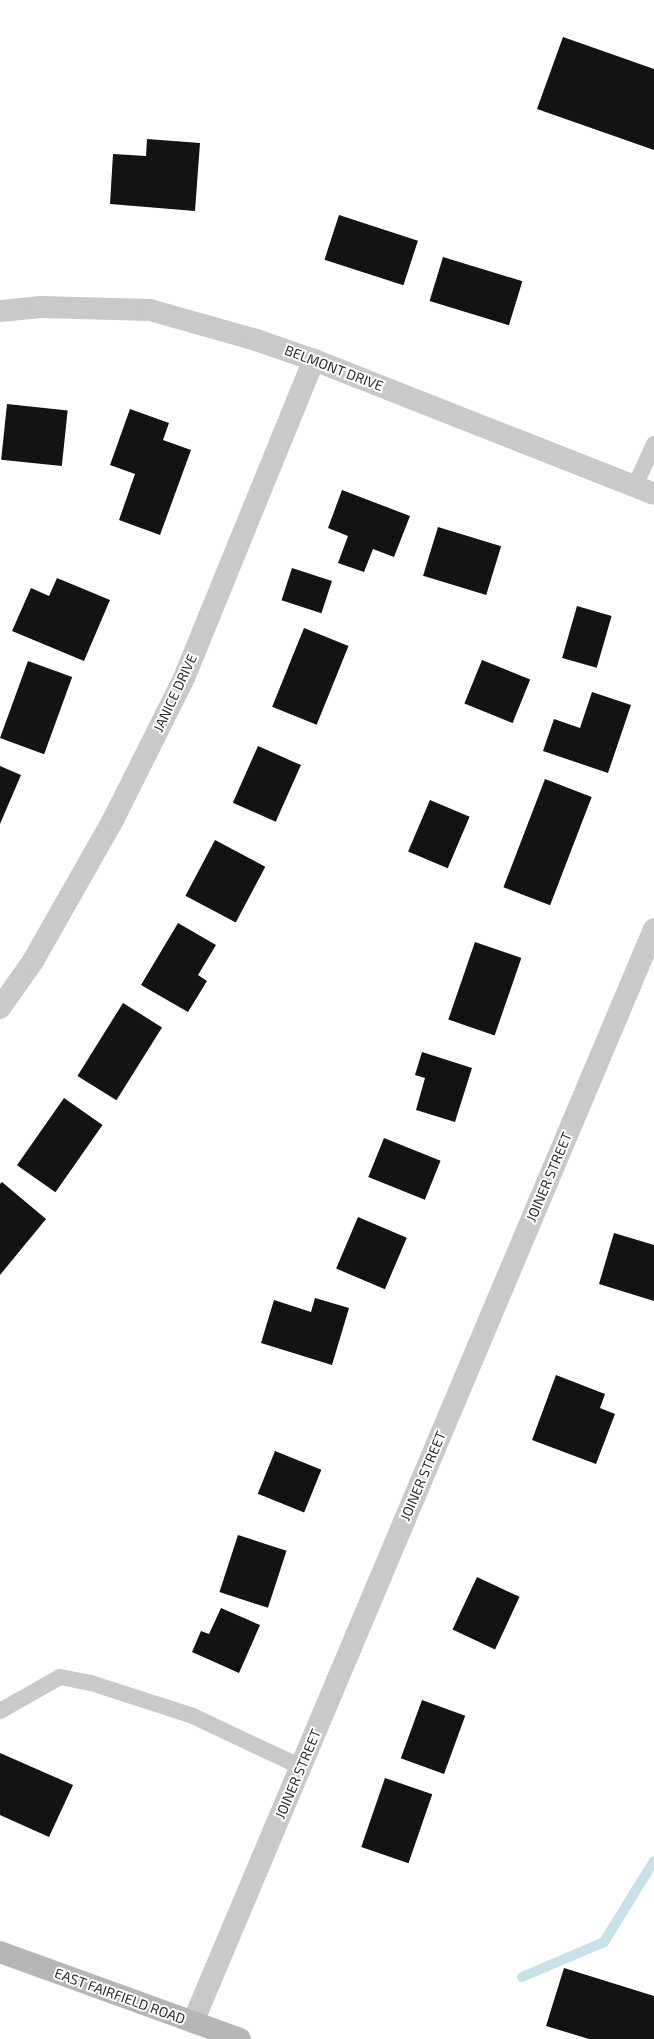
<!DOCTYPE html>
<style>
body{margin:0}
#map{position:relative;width:654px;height:2039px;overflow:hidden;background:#fff;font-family:"Exo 2",sans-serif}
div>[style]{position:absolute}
.stream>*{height:10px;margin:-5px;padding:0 5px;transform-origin:5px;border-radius:5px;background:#c8e0e7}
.building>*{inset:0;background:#131313;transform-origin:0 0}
.service>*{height:16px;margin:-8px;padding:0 8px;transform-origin:8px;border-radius:8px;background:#c9c9c9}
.minor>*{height:22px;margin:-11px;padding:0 11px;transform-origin:11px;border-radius:11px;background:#c9c9c9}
.secondary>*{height:22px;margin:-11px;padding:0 11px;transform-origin:11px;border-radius:11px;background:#b6b6b6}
span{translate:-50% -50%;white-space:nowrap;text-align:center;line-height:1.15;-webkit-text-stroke:4px #fff;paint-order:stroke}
.street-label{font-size:14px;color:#2c2c2c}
</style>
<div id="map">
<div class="stream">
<i style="left:522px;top:1977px;width:89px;rotate:-23.1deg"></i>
<i style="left:604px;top:1942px;width:95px;rotate:-58.3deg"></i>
</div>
<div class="building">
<i style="clip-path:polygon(563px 37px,654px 69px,654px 150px,537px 109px)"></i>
<i style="clip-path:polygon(147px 139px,200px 143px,195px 211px,110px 204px,113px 154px,146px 156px)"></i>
<i style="left:339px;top:215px;width:83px;height:47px;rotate:18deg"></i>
<i style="left:443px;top:257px;width:83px;height:46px;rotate:17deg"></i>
<i style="left:7px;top:404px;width:61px;height:56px;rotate:6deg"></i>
<i style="clip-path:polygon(130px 409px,169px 423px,163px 440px,191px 450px,160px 535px,119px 520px,135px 474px,110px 465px)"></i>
<i style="clip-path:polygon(342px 490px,410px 516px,394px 557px,373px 549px,364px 572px,338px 563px,348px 536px,328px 528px)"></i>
<i style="left:438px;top:527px;width:66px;height:51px;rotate:17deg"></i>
<i style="left:292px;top:568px;width:42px;height:34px;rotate:18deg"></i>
<i style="clip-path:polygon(57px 578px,110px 600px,84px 661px,12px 631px,31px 588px,49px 596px)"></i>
<i style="left:577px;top:606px;width:36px;height:54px;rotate:16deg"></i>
<i style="left:304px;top:628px;width:48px;height:85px;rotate:22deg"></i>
<i style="left:482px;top:660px;width:52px;height:47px;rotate:22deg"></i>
<i style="left:28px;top:661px;width:47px;height:82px;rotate:20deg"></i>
<i style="clip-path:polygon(592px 692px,631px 705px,608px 773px,543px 751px,554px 719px,580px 728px)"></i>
<i style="left:258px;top:746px;width:47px;height:62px;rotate:24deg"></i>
<i style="clip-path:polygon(0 766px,21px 775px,0 824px)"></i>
<i style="left:545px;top:779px;width:50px;height:116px;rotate:21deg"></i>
<i style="left:430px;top:800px;width:43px;height:56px;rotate:23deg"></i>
<i style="left:215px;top:840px;width:57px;height:63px;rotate:28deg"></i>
<i style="clip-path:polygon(178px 923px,216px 945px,198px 975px,207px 981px,188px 1012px,141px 985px)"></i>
<i style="left:475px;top:942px;width:49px;height:82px;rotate:19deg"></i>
<i style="left:123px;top:1003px;width:46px;height:86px;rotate:32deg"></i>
<i style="clip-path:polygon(422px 1052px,472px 1068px,455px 1122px,416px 1110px,425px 1078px,415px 1075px)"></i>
<i style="left:64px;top:1098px;width:47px;height:82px;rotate:35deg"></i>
<i style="left:384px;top:1138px;width:61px;height:42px;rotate:22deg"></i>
<i style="clip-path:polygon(2px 1182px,46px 1219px,0 1275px,0 1184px)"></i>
<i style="left:358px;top:1217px;width:53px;height:56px;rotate:23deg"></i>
<i style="clip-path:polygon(614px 1233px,654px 1245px,654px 1301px,599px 1284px)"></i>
<i style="clip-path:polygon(315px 1298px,349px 1308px,332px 1365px,261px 1343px,274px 1300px,311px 1312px)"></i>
<i style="clip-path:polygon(556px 1375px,605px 1394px,600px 1408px,615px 1414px,596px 1464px,532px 1440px)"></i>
<i style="left:275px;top:1451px;width:50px;height:46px;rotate:22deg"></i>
<i style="left:238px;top:1535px;width:51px;height:60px;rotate:18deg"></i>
<i style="left:477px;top:1577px;width:47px;height:58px;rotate:25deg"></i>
<i style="clip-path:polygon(221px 1608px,260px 1625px,239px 1673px,192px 1652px,201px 1631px,209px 1634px)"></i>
<i style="left:422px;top:1700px;width:46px;height:62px;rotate:20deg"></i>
<i style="clip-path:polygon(0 1753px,73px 1785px,49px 1837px,0 1815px)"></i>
<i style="left:385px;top:1778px;width:50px;height:73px;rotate:19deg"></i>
<i style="clip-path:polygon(564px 1968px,654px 1996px,654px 2039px,589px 2039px,546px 2026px)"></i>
</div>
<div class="service">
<i style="left:635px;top:486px;width:46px;rotate:-65.7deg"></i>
<i style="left:0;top:1711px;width:69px;rotate:-29.5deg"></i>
<i style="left:60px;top:1677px;width:32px;rotate:11deg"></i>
<i style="left:91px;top:1683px;width:107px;rotate:17.9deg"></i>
<i style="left:193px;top:1716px;width:119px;rotate:25.3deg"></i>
</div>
<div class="minor">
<i style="left:0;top:311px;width:41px;rotate:-5.6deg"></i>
<i style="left:41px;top:307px;width:109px;rotate:1.6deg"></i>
<i style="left:150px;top:310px;width:110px;rotate:15.8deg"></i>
<i style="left:256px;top:340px;width:61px;rotate:19deg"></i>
<i style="left:314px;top:360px;width:365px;rotate:21.5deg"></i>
<i style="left:0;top:1008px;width:57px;rotate:-54.9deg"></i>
<i style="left:33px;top:961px;width:162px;rotate:-60.4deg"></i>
<i style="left:113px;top:820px;width:159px;rotate:-63.4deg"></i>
<i style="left:184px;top:678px;width:344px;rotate:-67.8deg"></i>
<i style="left:193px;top:2022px;width:1186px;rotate:-67.13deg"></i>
</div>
<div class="secondary">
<i style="left:0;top:1952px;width:255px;rotate:19.9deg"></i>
</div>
<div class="street-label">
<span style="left:334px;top:368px;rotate:21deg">BELMONT DRIVE</span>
<span style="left:175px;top:693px;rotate:-65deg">JANICE DRIVE</span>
<span style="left:549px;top:1177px;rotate:-67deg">JOINER STREET</span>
<span style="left:423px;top:1476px;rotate:-67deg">JOINER STREET</span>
<span style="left:298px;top:1774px;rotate:-67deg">JOINER STREET</span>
<span style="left:120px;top:1996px;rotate:20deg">EAST FAIRFIELD ROAD</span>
</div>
</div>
